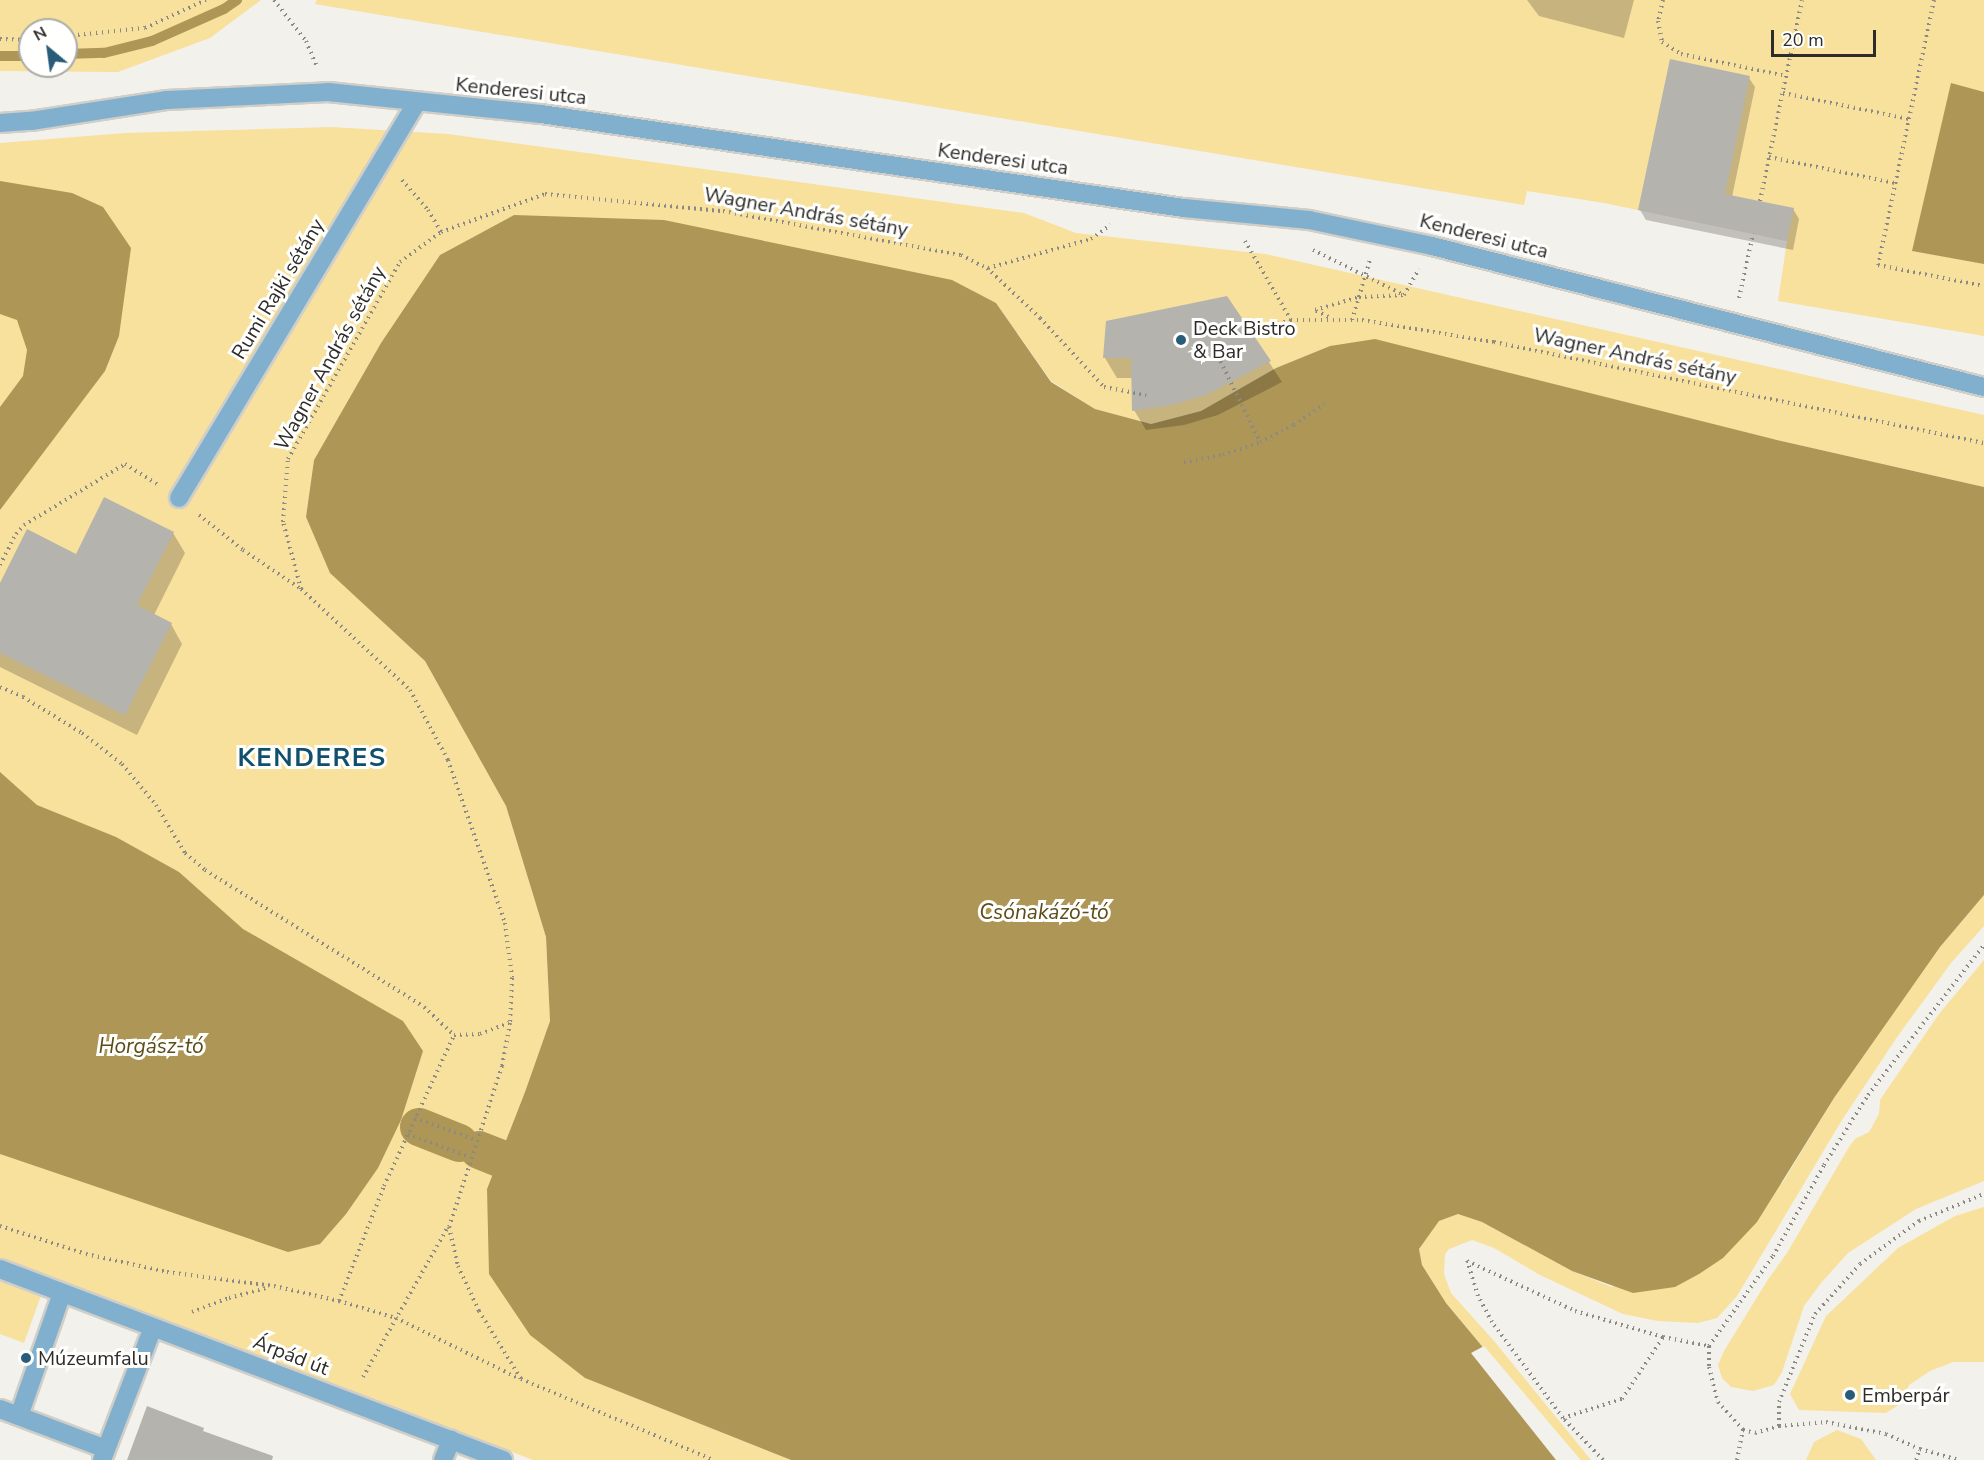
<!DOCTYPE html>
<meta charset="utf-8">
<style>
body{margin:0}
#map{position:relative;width:1984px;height:1460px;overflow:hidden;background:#f3f1eb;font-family:"Nunito Sans",sans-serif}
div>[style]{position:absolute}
.green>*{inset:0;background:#f8e09d}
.water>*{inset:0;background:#ae9756}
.pier>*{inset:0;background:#f3f1eb}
.shadow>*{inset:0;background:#0003}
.stream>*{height:10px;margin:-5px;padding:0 5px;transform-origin:5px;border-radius:5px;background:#ae9756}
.canal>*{height:38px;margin:-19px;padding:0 19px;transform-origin:19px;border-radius:19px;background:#ae9756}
.building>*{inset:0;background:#b5b3ad}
.path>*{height:4px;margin-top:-2px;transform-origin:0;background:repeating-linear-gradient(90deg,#8b8986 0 1.5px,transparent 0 6px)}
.roads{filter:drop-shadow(2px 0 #cfcec8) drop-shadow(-2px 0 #cfcec8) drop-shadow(0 2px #cfcec8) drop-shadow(0 -2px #cfcec8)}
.street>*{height:18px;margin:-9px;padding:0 9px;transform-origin:9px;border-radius:9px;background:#80b0ce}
.dots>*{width:16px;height:16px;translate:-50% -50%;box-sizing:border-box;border:3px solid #fffffd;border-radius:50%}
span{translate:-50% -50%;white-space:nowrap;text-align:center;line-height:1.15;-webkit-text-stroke:6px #fffffd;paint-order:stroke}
.street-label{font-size:20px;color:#2d2c2a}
.poi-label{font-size:20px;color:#2d2c2a}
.left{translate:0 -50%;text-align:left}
.water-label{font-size:21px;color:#5d4c1a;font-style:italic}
.district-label{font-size:26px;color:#104f6e;font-weight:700;letter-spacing:1.5px}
.north{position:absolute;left:18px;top:18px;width:60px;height:60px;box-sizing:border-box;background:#fffffd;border:2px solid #ababa9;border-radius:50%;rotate:331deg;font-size:16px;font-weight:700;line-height:24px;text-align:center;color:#2d2c2a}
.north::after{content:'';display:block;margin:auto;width:21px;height:27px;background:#295c79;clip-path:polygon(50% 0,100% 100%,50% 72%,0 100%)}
.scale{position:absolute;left:1771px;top:30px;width:105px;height:27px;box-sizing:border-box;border:3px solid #2d2c2a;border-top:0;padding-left:8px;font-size:18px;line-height:21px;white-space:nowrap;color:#2d2c2a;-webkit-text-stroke:4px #fffffd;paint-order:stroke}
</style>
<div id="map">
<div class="green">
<i style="clip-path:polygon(evenodd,0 0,261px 0,210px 38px,118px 72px,0 71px,0 0,30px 30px,66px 30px,66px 66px,30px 66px,30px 30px)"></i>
<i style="clip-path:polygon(317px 0,1984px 0,1984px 336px,1778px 301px,1787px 241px,1604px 203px,1527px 191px,1524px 205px,315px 4px)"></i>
<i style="clip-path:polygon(332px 127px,448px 134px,1024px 213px,1076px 233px,1265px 254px,1984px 415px,1984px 487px,1777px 440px,1330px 346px,1276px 368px,1201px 411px,1151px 424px,1095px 409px,1051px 381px,996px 303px,514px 215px,440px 255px,381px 343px,314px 460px,306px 517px,331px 573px,425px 661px,506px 806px,546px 937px,550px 1021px,525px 1092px,487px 1189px,585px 1378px,791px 1460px,533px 1460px,48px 1276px,24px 1343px,0 1334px,0 143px,125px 133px)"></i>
<i style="clip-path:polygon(1984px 895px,1984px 926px,1951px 963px,1895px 1040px,1842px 1120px,1737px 1296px,1717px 1318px,1698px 1323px,1658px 1321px,1623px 1314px,1540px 1275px,1494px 1248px,1472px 1240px,1449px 1249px,1445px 1254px,1444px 1274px,1451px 1293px,1494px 1341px,1591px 1460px,1577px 1460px,1446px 1303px,1422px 1265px,1419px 1249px,1426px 1236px,1439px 1221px,1458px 1214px,1482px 1222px,1572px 1271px,1612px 1287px,1783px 1182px,1834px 1098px,1911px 987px,1940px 947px)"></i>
<i style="clip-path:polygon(1984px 960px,1984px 1181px,1916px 1209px,1848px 1253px,1821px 1283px,1804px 1306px,1782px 1372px,1774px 1385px,1753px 1391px,1731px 1387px,1722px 1378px,1718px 1365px,1724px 1351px,1767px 1281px,1787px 1253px,1849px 1147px,1855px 1139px,1869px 1132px,1879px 1114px,1880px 1100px,1884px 1094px,1939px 1014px)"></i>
<i style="clip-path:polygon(1984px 1207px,1984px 1362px,1953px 1362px,1930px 1371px,1909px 1385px,1900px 1404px,1886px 1413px,1799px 1410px,1790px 1394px,1826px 1316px,1898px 1248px,1955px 1216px)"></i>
<i style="clip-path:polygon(1837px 1430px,1861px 1439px,1876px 1460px,1806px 1460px,1814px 1442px)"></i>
</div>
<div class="water">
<i style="clip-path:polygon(1951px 83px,1984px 92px,1984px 264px,1912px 251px)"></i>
<i style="clip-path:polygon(0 181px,72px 193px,103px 207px,131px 248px,119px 336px,105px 371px,0 510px,0 407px,23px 376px,27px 350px,17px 320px,0 314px)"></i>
<i style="clip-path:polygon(514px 215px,664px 220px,952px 280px,996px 303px,1051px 382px,1095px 409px,1151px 424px,1201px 411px,1276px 368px,1330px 346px,1375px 339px,1777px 440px,1984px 487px,1984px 895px,1940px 947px,1834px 1098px,1757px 1222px,1723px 1258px,1699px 1274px,1675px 1287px,1633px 1293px,1572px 1271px,1482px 1222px,1458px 1214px,1439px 1221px,1419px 1249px,1422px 1265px,1446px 1303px,1577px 1460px,791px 1460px,585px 1378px,530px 1335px,489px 1274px,487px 1189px,525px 1092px,550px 1021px,546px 937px,506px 806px,425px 661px,330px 573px,306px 517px,314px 460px,381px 343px,440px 255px)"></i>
<i style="clip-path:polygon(0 772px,37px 805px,116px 837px,179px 872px,243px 929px,403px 1021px,423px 1051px,401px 1120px,378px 1168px,346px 1214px,320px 1244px,288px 1252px,0 1154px)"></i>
</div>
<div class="pier">
<i style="clip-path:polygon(1484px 1346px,1579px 1458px,1580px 1460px,1556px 1460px,1471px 1353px)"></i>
</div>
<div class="shadow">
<i style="clip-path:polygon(1527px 0,1634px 0,1624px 38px,1539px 16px)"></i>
<i style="clip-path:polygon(1749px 78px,1755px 87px,1732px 197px,1793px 209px,1799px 219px,1793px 250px,1646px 220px,1640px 210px)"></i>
<i style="clip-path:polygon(1227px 298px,1282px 382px,1218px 415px,1184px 425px,1146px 430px,1134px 410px,1133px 378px,1117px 378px,1105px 358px)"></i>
<i style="clip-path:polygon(173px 533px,185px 553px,154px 615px,171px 624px,182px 644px,137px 735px,0 667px,0 587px,77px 556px)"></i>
</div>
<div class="stream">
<i style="left:66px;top:54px;width:38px;rotate:-2deg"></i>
<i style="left:104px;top:53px;width:49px;rotate:-14deg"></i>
<i style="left:152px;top:41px;width:79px;rotate:-24deg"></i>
<i style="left:224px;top:9px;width:16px;rotate:-35deg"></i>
<i style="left:0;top:56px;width:30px"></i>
</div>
<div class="canal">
<i style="left:419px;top:1127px;width:43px;rotate:21.8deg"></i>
<i style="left:479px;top:1150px;width:22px;rotate:22deg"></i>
</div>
<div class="building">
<i style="clip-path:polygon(1670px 59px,1750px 76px,1725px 194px,1794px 208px,1787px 241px,1638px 210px)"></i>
<i style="clip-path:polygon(1227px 296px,1271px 361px,1206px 395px,1172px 405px,1132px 411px,1131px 358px,1103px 358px,1106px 321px)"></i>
<i style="clip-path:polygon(104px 497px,174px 532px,137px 605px,172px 623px,125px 715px,0 653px,0 583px,27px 529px,76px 554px)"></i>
<i style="clip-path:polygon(147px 1406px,204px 1428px,203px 1431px,273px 1456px,272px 1460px,127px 1460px)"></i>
</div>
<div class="path">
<i style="left:274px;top:0;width:52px;rotate:52deg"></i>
<i style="left:306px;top:41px;width:28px;rotate:67deg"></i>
<i style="left:1663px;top:0;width:22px;rotate:103deg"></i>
<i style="left:1658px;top:21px;width:21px;rotate:79deg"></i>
<i style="left:1662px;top:42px;width:22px;rotate:32deg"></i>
<i style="left:1681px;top:54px;width:107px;rotate:11.8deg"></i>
<i style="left:1934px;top:0;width:271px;rotate:101.9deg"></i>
<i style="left:1878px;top:265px;width:108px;rotate:11.2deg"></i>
<i style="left:66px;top:36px;width:79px;rotate:-5.8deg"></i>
<i style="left:145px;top:28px;width:67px;rotate:-24.7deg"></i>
<i style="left:0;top:39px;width:30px;rotate:2deg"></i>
<i style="left:1783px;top:93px;width:129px;rotate:11.7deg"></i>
<i style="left:1769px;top:157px;width:129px;rotate:11.7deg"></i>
<i style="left:402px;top:180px;width:40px;rotate:49deg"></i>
<i style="left:428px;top:210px;width:26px;rotate:59deg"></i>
<i style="left:1760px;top:201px;width:205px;rotate:-78.2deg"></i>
<i style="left:1245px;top:241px;width:91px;rotate:59.8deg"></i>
<i style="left:1313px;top:250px;width:102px;rotate:26.3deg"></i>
<i style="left:988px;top:268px;width:107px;rotate:-15.7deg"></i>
<i style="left:1091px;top:239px;width:24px;rotate:-36deg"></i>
<i style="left:1404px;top:295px;width:30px;rotate:-60deg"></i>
<i style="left:1739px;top:298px;width:66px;rotate:-77.7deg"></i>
<i style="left:1315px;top:310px;width:46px;rotate:-16.5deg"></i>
<i style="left:1359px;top:297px;width:45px;rotate:-2.5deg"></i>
<i style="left:1316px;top:311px;width:17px;rotate:25deg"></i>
<i style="left:1352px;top:320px;width:63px;rotate:-73.3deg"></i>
<i style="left:1278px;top:324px;width:14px;rotate:-17deg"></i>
<i style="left:1291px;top:320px;width:71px"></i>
<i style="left:1362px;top:320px;width:134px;rotate:9.5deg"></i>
<i style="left:1494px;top:342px;width:500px;rotate:11.65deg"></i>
<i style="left:1218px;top:356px;width:96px;rotate:64deg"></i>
<i style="left:1184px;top:462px;width:40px;rotate:-10deg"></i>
<i style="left:1223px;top:455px;width:39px;rotate:-19deg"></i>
<i style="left:1260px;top:442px;width:38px;rotate:-27deg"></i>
<i style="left:1294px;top:425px;width:37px;rotate:-35deg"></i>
<i style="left:199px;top:515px;width:56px;rotate:38.5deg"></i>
<i style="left:243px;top:550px;width:70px;rotate:33.9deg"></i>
<i style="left:301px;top:589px;width:149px;rotate:42.8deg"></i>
<i style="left:410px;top:690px;width:80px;rotate:61.5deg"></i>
<i style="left:448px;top:760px;width:173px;rotate:70.7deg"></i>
<i style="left:505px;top:923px;width:55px;rotate:82.7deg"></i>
<i style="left:512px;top:978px;width:45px;rotate:92.5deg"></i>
<i style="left:510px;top:1023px;width:44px;rotate:100.5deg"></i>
<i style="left:502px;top:1066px;width:169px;rotate:108.2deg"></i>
<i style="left:449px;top:1227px;width:40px;rotate:77deg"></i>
<i style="left:458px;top:1266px;width:50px;rotate:65deg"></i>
<i style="left:479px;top:1311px;width:80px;rotate:58.3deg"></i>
<i style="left:521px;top:1379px;width:209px;rotate:22.8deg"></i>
<i style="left:0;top:565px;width:35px;rotate:-63deg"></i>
<i style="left:16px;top:534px;width:12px;rotate:-48deg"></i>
<i style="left:24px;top:525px;width:118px;rotate:-31.1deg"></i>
<i style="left:125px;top:464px;width:38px;rotate:32deg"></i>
<i style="left:301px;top:589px;width:69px;rotate:-105deg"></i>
<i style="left:283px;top:522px;width:63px;rotate:-85.5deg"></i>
<i style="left:288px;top:459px;width:227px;rotate:-60.4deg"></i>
<i style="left:400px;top:262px;width:51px;rotate:-36.2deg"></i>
<i style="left:441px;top:232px;width:111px;rotate:-20.1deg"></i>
<i style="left:545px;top:194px;width:179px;rotate:5.5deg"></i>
<i style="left:723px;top:211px;width:242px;rotate:10.5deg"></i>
<i style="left:961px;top:255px;width:29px;rotate:27deg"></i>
<i style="left:987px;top:268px;width:73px;rotate:43.3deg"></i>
<i style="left:1040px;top:318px;width:94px;rotate:47.2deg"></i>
<i style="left:1104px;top:387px;width:43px;rotate:10.8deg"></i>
<i style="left:0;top:687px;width:25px;rotate:23deg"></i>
<i style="left:23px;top:697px;width:69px;rotate:31.4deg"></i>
<i style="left:82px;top:733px;width:51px;rotate:37.8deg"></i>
<i style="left:122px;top:764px;width:53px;rotate:50.3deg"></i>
<i style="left:156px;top:805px;width:56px;rotate:58.9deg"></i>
<i style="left:185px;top:853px;width:26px;rotate:40deg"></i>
<i style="left:205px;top:870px;width:258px;rotate:32deg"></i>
<i style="left:424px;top:1007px;width:41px;rotate:43deg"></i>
<i style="left:454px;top:1035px;width:26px;rotate:-2deg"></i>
<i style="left:480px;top:1034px;width:31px;rotate:-21deg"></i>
<i style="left:415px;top:1118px;width:65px;rotate:19.8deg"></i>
<i style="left:408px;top:1134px;width:66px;rotate:20.4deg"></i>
<i style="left:0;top:1226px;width:90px;rotate:18deg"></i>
<i style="left:86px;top:1254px;width:83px;rotate:12.5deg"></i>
<i style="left:167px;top:1272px;width:108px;rotate:7.5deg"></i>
<i style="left:274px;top:1286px;width:67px;rotate:13deg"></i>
<i style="left:339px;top:1301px;width:59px;rotate:16.6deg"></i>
<i style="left:396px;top:1318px;width:138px;rotate:26.2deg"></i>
<i style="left:339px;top:1301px;width:123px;rotate:-68.6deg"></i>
<i style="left:384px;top:1186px;width:166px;rotate:-65.1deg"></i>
<i style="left:192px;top:1312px;width:40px;rotate:-21deg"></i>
<i style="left:229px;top:1298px;width:42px;rotate:-15deg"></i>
<i style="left:1709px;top:1346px;width:21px;rotate:90deg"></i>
<i style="left:1709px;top:1367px;width:36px;rotate:76deg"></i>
<i style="left:1718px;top:1402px;width:38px;rotate:48deg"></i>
<i style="left:1743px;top:1430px;width:12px;rotate:14deg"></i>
<i style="left:1755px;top:1433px;width:25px;rotate:-16deg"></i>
<i style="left:1779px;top:1426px;width:24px;rotate:-90deg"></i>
<i style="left:1779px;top:1402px;width:95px;rotate:-67.8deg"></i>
<i style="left:1815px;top:1314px;width:67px;rotate:-48deg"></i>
<i style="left:1860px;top:1264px;width:73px;rotate:-36.1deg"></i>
<i style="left:1919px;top:1221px;width:70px;rotate:-22.6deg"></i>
<i style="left:363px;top:1377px;width:172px;rotate:-60.5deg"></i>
<i style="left:1563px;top:1418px;width:62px;rotate:-17.9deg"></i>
<i style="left:1622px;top:1399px;width:74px;rotate:-56.5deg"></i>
<i style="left:1779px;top:1426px;width:47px;rotate:-4.9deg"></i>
<i style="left:1826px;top:1422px;width:61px;rotate:11.3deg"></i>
<i style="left:1886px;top:1434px;width:37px;rotate:24deg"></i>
<i style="left:1920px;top:1449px;width:41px;rotate:15.8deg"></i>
<i style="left:1603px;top:1460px;width:58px;rotate:-133.6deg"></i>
<i style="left:1563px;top:1418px;width:119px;rotate:-126.5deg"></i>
<i style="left:1492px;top:1322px;width:30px;rotate:-118deg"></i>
<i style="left:1478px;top:1296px;width:37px;rotate:-107deg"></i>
<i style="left:1467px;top:1261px;width:119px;rotate:24.8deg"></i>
<i style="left:1575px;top:1311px;width:92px;rotate:16.5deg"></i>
<i style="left:1663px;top:1337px;width:47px;rotate:11.1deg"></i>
<i style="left:1709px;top:1346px;width:110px;rotate:-54.6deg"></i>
<i style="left:1773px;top:1256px;width:104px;rotate:-60.7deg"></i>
<i style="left:1824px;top:1165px;width:83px;rotate:-57.8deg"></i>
<i style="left:1868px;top:1095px;width:190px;rotate:-52.3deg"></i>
<i style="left:1737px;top:1460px;width:31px;rotate:-79deg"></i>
<i style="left:1916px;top:1460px;width:12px;rotate:-70deg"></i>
</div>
<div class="roads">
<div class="street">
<i style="left:0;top:123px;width:31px;rotate:-4deg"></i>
<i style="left:31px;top:121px;width:138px;rotate:-8.8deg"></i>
<i style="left:167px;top:100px;width:161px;rotate:-2.8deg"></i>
<i style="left:328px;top:92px;width:214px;rotate:5.9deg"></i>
<i style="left:541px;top:114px;width:650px;rotate:8.32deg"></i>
<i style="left:1184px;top:208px;width:126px;rotate:5.5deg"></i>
<i style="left:1309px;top:220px;width:126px;rotate:11.9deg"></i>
<i style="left:1432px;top:246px;width:570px;rotate:14.33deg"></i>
<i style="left:179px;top:498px;width:461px;rotate:-59deg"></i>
<i style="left:0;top:1269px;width:538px;rotate:20.79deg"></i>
<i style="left:0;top:1409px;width:113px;rotate:20.7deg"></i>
<i style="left:19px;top:1416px;width:130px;rotate:-70.7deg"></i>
<i style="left:102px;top:1460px;width:142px;rotate:-69deg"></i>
<i style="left:443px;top:1460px;width:22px;rotate:-68deg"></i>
</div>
</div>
<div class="dots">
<i style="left:1181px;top:340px;background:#295c79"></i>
<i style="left:26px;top:1358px;background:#295c79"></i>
<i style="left:1850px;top:1395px;background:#295c79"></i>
</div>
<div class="street-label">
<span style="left:521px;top:91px;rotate:6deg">Kenderesi utca</span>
<span style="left:1003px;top:159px;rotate:8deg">Kenderesi utca</span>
<span style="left:806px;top:212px;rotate:10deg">Wagner András sétány</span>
<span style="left:1484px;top:236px;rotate:14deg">Kenderesi utca</span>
<span style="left:278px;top:289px;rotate:-59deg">Rumi Rajki sétány</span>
<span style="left:1635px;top:356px;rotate:12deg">Wagner András sétány</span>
<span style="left:330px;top:358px;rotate:-61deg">Wagner András sétány</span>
<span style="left:291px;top:1355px;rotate:21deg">Árpád út</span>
</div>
<div class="poi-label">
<span class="left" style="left:1193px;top:340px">Deck Bistro<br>&amp; Bar</span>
<span class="left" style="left:38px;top:1358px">Múzeumfalu</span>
<span class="left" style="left:1862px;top:1395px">Emberpár</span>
</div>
<div class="water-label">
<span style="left:1044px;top:912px">Csónakázó-tó</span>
<span style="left:151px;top:1046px">Horgász-tó</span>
</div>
<div class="district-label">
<span style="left:312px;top:758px">KENDERES</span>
</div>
<div class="north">N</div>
<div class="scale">20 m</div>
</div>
